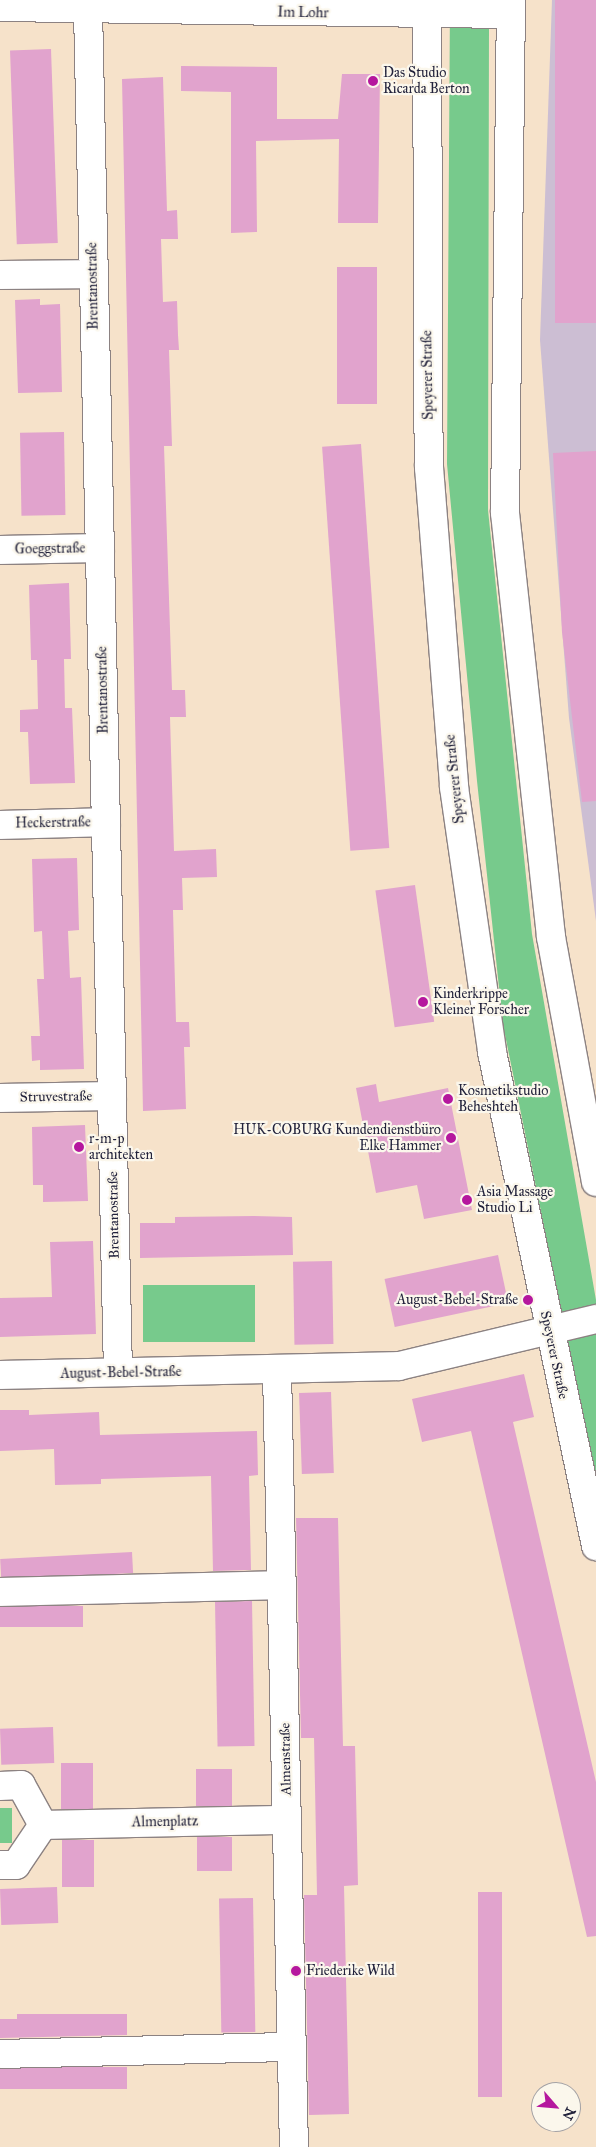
<!DOCTYPE html>
<meta charset="utf-8">
<style>
body{margin:0}
#map{position:relative;width:596px;height:2147px;overflow:hidden;background:#f6e2ca;font-family:"IM FELL Great Primer",serif}
div>[style]{position:absolute}
.industrial>*{inset:0;background:#ccbed3}
.green>*{inset:0;background:#77ca8c;transform-origin:0 0}
.building>*{inset:0;background:#e1a3cd;transform-origin:0 0}
.roads{filter:drop-shadow(1px 0 #8c8282) drop-shadow(-1px 0 #8c8282) drop-shadow(0 1px #8c8282) drop-shadow(0 -1px #8c8282)}
.minor>*{height:28px;margin:-14px;padding:0 14px;transform-origin:14px;border-radius:14px;background:#fff}
.dots>*{width:14px;height:14px;translate:-50% -50%;box-sizing:border-box;border:2px solid #fbf7ec;border-radius:50%}
span{translate:-50% -50%;white-space:nowrap;text-align:center;line-height:1.15;-webkit-text-stroke:4.5px #fbf7ec;paint-order:stroke}
.street-label{font-size:14px;color:#22223b}
.poi-label{font-size:14px;color:#22223b}
.left{translate:0 -50%;text-align:left}
.right{translate:-100% -50%;text-align:right}
.north{position:absolute;left:531px;top:2082px;width:50px;height:50px;box-sizing:border-box;background:#fbf7ec;border:1px solid #a4a2a5;border-radius:50%;rotate:117deg;font-size:14px;font-weight:700;line-height:20px;text-align:center;color:#22223b}
.north::after{content:'';display:block;margin:auto;width:18px;height:22px;background:#b5179e;clip-path:polygon(50% 0,100% 100%,50% 72%,0 100%)}
</style>
<div id="map">
<div class="industrial">
<i style="clip-path:polygon(552px 0,596px 0,596px 921px,569px 718px,540px 340px)"></i>
</div>
<div class="green">
<i style="clip-path:polygon(450px 0,489px 23px,488px 510px,532px 934px,596px 1300px,596px 1487px,563px 1345px,559px 1300px,503px 1025px,477px 781px,447px 464px)"></i>
<i style="left:143px;top:1285px;width:112px;height:57px"></i>
<i style="left:0;top:1808px;width:12px;height:35px"></i>
</div>
<div class="building">
<i style="left:555px;top:0;width:41px;height:323px"></i>
<i style="left:51px;top:49px;width:194px;height:41px;rotate:88deg"></i>
<i style="clip-path:polygon(181px 66px,277px 67px,277px 119px,338px 119px,342px 74px,380px 74px,378px 223px,338px 223px,339px 139px,256px 141px,257px 232px,231px 233px,231px 92px,181px 91px)"></i>
<i style="clip-path:polygon(163px 77px,167px 211px,177px 210px,178px 239px,161px 239px,163px 302px,177px 301px,178px 335px,179px 350px,169px 350px,172px 446px,164px 446px,172px 690px,185px 690px,186px 717px,170px 717px,174px 851px,216px 849px,217px 877px,182px 878px,183px 910px,173px 910px,176px 1022px,189px 1022px,190px 1047px,184px 1047px,186px 1109px,143px 1111px,122px 79px)"></i>
<i style="left:337px;top:267px;width:40px;height:137px"></i>
<i style="clip-path:polygon(40px 299px,40px 305px,60px 304px,62px 392px,18px 393px,15px 300px)"></i>
<i style="left:64px;top:432px;width:83px;height:44px;rotate:89deg"></i>
<i style="left:361px;top:444px;width:405px;height:39px;rotate:86deg"></i>
<i style="clip-path:polygon(596px 451px,596px 801px,582px 802px,562px 632px,553px 453px)"></i>
<i style="clip-path:polygon(69px 583px,71px 659px,64px 659px,65px 708px,72px 708px,75px 783px,30px 784px,28px 732px,20px 732px,20px 710px,38px 709px,37px 660px,31px 660px,29px 585px)"></i>
<i style="clip-path:polygon(77px 858px,79px 930px,68px 931px,70px 978px,81px 977px,84px 1069px,40px 1070px,40px 1060px,32px 1061px,31px 1036px,40px 1036px,37px 979px,44px 979px,42px 931px,34px 932px,32px 859px)"></i>
<i style="left:415px;top:885px;width:138px;height:40px;rotate:82deg"></i>
<i style="clip-path:polygon(376px 1084px,379px 1102px,448px 1088px,472px 1210px,424px 1219px,417px 1185px,376px 1193px,356px 1088px)"></i>
<i style="clip-path:polygon(85px 1125px,88px 1201px,43px 1202px,43px 1185px,33px 1185px,32px 1127px)"></i>
<i style="clip-path:polygon(254px 1216px,292px 1217px,293px 1255px,140px 1258px,140px 1223px,175px 1223px,175px 1217px)"></i>
<i style="clip-path:polygon(93px 1241px,96px 1334px,0 1337px,0 1298px,52px 1297px,50px 1242px)"></i>
<i style="left:498px;top:1255px;width:49px;height:116px;rotate:78deg"></i>
<i style="left:332px;top:1261px;width:83px;height:39px;rotate:89deg"></i>
<i style="clip-path:polygon(524px 1374px,534px 1417px,513px 1422px,596px 1782px,596px 1936px,587px 1937px,471px 1431px,422px 1442px,412px 1399px)"></i>
<i style="left:331px;top:1392px;width:81px;height:32px;rotate:88deg"></i>
<i style="clip-path:polygon(0 1410px,29px 1410px,29px 1415px,99px 1412px,100px 1435px,257px 1431px,258px 1475px,249px 1476px,251px 1570px,213px 1571px,211px 1476px,101px 1479px,101px 1484px,55px 1485px,54px 1449px,0 1451px)"></i>
<i style="clip-path:polygon(296px 1518px,338px 1518px,343px 1746px,355px 1746px,358px 1885px,344px 1886px,349px 2114px,309px 2115px,304px 1895px,317px 1895px,315px 1786px,314px 1738px,301px 1738px)"></i>
<i style="left:132px;top:1552px;width:21px;height:132px;rotate:87deg"></i>
<i style="left:252px;top:1601px;width:145px;height:37px;rotate:89deg"></i>
<i style="left:83px;top:1606px;width:21px;height:83px;rotate:90deg"></i>
<i style="left:53px;top:1727px;width:36px;height:53px;rotate:88deg"></i>
<i style="left:61px;top:1763px;width:32px;height:46px"></i>
<i style="left:196px;top:1769px;width:36px;height:37px"></i>
<i style="left:197px;top:1837px;width:35px;height:34px"></i>
<i style="left:62px;top:1840px;width:32px;height:47px"></i>
<i style="left:57px;top:1887px;width:36px;height:57px;rotate:88deg"></i>
<i style="left:478px;top:1892px;width:24px;height:205px"></i>
<i style="left:253px;top:1898px;width:134px;height:34px;rotate:89deg"></i>
<i style="clip-path:polygon(17px 2014px,127px 2014px,127px 2035px,0 2038px,0 2019px,17px 2019px)"></i>
<i style="left:127px;top:2067px;width:22px;height:127px;rotate:90deg"></i>
</div>
<div class="roads">
<div class="minor">
<i style="left:427px;top:0;width:467px;rotate:89.8deg"></i>
<i style="left:429px;top:467px;width:321px;rotate:85.5deg"></i>
<i style="left:454px;top:787px;width:268px;rotate:81.8deg"></i>
<i style="left:492px;top:1052px;width:505px;rotate:78.11deg"></i>
<i style="left:511px;top:0;width:513px;rotate:90.67deg"></i>
<i style="left:505px;top:513px;width:426px;rotate:83.8deg"></i>
<i style="left:551px;top:937px;width:249px;rotate:79.6deg"></i>
<i style="left:0;top:7px;width:510px;rotate:0.79deg"></i>
<i style="left:88px;top:9px;width:1363px;rotate:88.74deg"></i>
<i style="left:0;top:275px;width:92px;rotate:-0.6deg"></i>
<i style="left:0;top:550px;width:100px;rotate:-1.1deg"></i>
<i style="left:0;top:825px;width:106px;rotate:-1.6deg"></i>
<i style="left:0;top:1098px;width:112px;rotate:-1deg"></i>
<i style="left:277px;top:1371px;width:776px;rotate:88.75deg"></i>
<i style="left:0;top:1375px;width:399px;rotate:-1.3deg"></i>
<i style="left:399px;top:1366px;width:203px;rotate:-13.4deg"></i>
<i style="left:0;top:1592px;width:282px;rotate:-1.4deg"></i>
<i style="left:0;top:1786px;width:21px;rotate:-3deg"></i>
<i style="left:21px;top:1785px;width:46px;rotate:61.2deg"></i>
<i style="left:43px;top:1825px;width:48px;rotate:124deg"></i>
<i style="left:16px;top:1865px;width:16px;rotate:180deg"></i>
<i style="left:43px;top:1825px;width:244px;rotate:-1.2deg"></i>
<i style="left:0;top:2054px;width:292px;rotate:-1.4deg"></i>
</div>
</div>
<div class="dots">
<i style="left:373px;top:81px;background:#b5179e"></i>
<i style="left:423px;top:1002px;background:#b5179e"></i>
<i style="left:448px;top:1099px;background:#b5179e"></i>
<i style="left:451px;top:1138px;background:#b5179e"></i>
<i style="left:79px;top:1147px;background:#b5179e"></i>
<i style="left:467px;top:1200px;background:#b5179e"></i>
<i style="left:528px;top:1300px;background:#b5179e"></i>
<i style="left:296px;top:1971px;background:#b5179e"></i>
</div>
<div class="street-label">
<span style="left:303px;top:13px;rotate:1deg">Im Lohr</span>
<span style="left:93px;top:286px;rotate:-91deg">Brentanostraße</span>
<span style="left:428px;top:375px;rotate:-91deg">Speyerer Straße</span>
<span style="left:50px;top:549px;rotate:-1deg">Goeggstraße</span>
<span style="left:103px;top:690px;rotate:-91deg">Brentanostraße</span>
<span style="left:455px;top:779px;rotate:-96deg">Speyerer Straße</span>
<span style="left:53px;top:823px;rotate:-1deg">Heckerstraße</span>
<span style="left:56px;top:1097px;rotate:-1deg">Struvestraße</span>
<span style="left:114px;top:1215px;rotate:-91deg">Brentanostraße</span>
<span style="left:554px;top:1355px;rotate:78deg">Speyerer Straße</span>
<span style="left:121px;top:1373px;rotate:-1deg">August-Bebel-Straße</span>
<span style="left:286px;top:1759px;rotate:-91deg">Almenstraße</span>
<span style="left:165px;top:1822px;rotate:-1deg">Almenplatz</span>
</div>
<div class="poi-label">
<span class="left" style="left:383px;top:81px">Das Studio<br>Ricarda Berton</span>
<span class="left" style="left:433px;top:1002px">Kinderkrippe<br>Kleiner Forscher</span>
<span class="left" style="left:458px;top:1099px">Kosmetikstudio<br>Beheshteh</span>
<span class="right" style="left:441px;top:1138px">HUK-COBURG Kundendienstbüro<br>Elke Hammer</span>
<span class="left" style="left:89px;top:1147px">r-m-p<br>architekten</span>
<span class="left" style="left:477px;top:1200px">Asia Massage<br>Studio Li</span>
<span class="right" style="left:518px;top:1300px">August-Bebel-Straße</span>
<span class="left" style="left:306px;top:1971px">Friederike Wild</span>
</div>
<div class="north">N</div>
</div>
